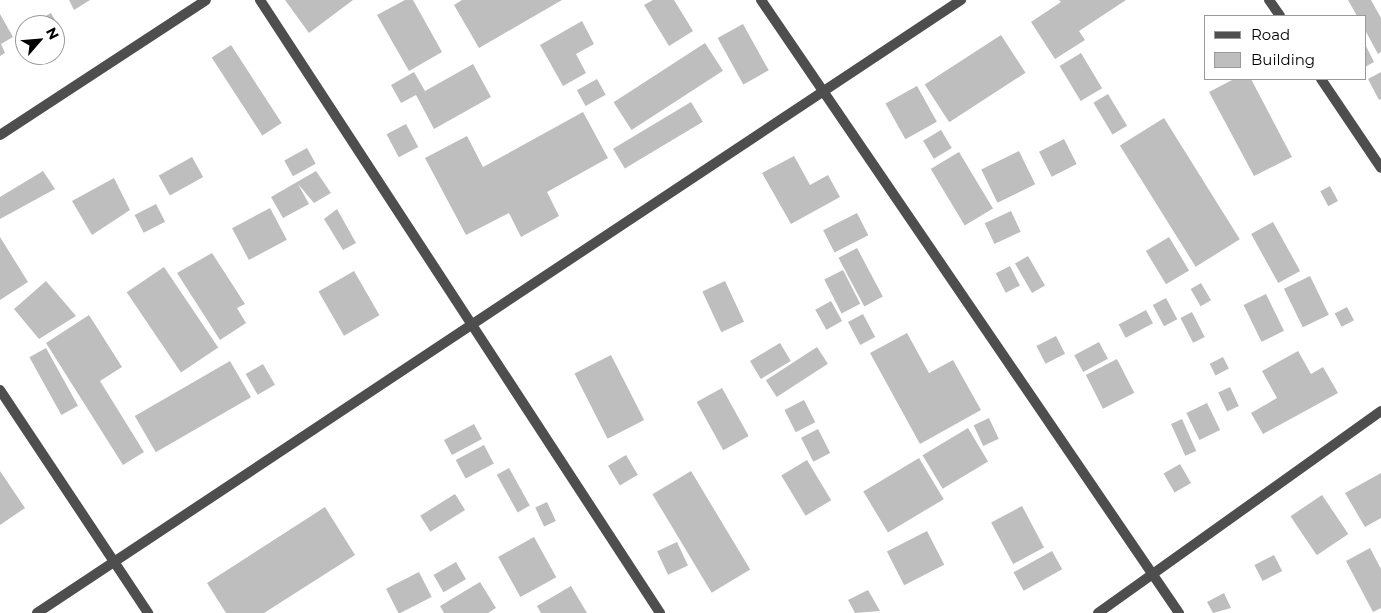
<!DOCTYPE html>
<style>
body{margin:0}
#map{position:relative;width:1381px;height:613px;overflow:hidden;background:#fff;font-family:Montserrat,sans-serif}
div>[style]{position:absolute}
.building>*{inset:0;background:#bebebe;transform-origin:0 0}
.minor>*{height:10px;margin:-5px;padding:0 5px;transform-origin:5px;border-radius:5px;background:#4e4e4e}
.tertiary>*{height:10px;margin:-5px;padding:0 5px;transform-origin:5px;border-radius:5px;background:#4e4e4e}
span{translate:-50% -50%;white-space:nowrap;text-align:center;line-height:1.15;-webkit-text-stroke:4.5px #fff;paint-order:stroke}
.legend{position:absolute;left:1204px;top:15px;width:162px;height:65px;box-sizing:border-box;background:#fff;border:1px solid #999;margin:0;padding:6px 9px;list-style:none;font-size:15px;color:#000}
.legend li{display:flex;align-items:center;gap:10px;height:25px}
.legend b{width:25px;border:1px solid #999}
.north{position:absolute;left:15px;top:15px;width:50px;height:50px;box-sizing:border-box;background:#fff;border:1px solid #999;border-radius:50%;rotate:63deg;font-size:14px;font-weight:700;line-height:20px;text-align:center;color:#000}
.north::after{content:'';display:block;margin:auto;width:18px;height:22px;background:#000;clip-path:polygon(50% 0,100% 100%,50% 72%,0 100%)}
</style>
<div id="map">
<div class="building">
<i style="clip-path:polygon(69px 0,90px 0,74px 10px)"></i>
<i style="clip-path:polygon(285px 0,353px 0,309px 33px)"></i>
<i style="clip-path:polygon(405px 0,413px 0,442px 52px,409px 71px,377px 15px)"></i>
<i style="clip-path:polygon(462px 0,562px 0,479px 48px,454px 5px)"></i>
<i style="clip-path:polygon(653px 0,674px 0,693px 31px,669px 46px,644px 5px)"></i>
<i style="clip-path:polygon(1059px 0,1126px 0,1079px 31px,1085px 40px,1055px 59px,1031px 22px,1061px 2px)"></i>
<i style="clip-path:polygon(1348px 0,1371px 0,1381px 18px,1381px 52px,1378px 54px,1365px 30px,1365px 16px,1357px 16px)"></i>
<i style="clip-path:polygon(51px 13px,65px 38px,55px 43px,55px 25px,29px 25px)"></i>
<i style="clip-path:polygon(0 14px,13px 37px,1px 44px,5px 53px,0 56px)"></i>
<i style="clip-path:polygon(582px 21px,594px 44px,576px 54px,586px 73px,563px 86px,540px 45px)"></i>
<i style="left:743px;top:24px;width:53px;height:29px;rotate:61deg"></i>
<i style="clip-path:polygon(25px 27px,25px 43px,18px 31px)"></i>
<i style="left:1001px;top:35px;width:45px;height:91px;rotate:57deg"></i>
<i style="left:705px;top:43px;width:33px;height:109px;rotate:57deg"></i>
<i style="clip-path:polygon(1365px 44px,1374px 62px,1365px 67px)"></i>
<i style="left:231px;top:45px;width:93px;height:23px;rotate:57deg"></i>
<i style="left:1081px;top:53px;width:41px;height:25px;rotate:59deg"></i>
<i style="clip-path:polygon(473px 64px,491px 97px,434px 129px,416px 95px,401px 103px,391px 85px,414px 72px,425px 91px)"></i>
<i style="clip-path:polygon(1381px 72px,1381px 99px,1379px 100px,1368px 79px)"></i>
<i style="left:597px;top:79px;width:18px;height:23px;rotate:61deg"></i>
<i style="clip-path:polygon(1234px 79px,1251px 79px,1292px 157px,1254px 176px,1209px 92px)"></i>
<i style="left:917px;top:86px;width:41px;height:36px;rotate:61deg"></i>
<i style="left:1108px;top:94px;width:37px;height:17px;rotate:59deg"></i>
<i style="left:691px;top:102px;width:23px;height:91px;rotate:59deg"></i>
<i style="clip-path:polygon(583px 112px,608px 158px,547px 192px,559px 216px,521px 237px,509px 213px,466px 235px,425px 158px,467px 136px,483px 167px)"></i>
<i style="left:1164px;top:118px;width:143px;height:52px;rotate:58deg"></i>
<i style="left:406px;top:124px;width:26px;height:22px;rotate:62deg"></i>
<i style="left:941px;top:130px;width:21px;height:21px;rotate:59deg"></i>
<i style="left:1064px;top:139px;width:28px;height:28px;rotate:63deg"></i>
<i style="left:307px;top:148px;width:18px;height:26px;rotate:61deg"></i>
<i style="left:1019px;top:151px;width:37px;height:42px;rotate:64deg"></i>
<i style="left:959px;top:152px;width:66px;height:33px;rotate:59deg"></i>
<i style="clip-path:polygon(794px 156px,810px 185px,828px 175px,840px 197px,791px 224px,762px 173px)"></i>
<i style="left:192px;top:157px;width:23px;height:38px;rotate:61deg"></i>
<i style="clip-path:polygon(43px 171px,55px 189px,0 219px,0 197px)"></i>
<i style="clip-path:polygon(316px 171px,331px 193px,314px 203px,298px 184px,309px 204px,283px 218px,271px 197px)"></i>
<i style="clip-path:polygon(114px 178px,130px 210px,92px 235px,72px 201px)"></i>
<i style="left:1330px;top:186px;width:17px;height:11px;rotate:62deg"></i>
<i style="left:156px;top:204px;width:20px;height:24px;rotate:63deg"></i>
<i style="left:270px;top:208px;width:36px;height:43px;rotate:62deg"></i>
<i style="clip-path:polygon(337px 209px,356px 243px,343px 250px,324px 219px)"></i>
<i style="left:1011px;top:211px;width:23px;height:29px;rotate:65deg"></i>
<i style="left:857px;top:213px;width:25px;height:38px;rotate:63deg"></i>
<i style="left:1273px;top:222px;width:56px;height:25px;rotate:61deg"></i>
<i style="clip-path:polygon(0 237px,28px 282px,0 300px)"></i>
<i style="left:1169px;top:237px;width:39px;height:27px;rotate:59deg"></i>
<i style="left:857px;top:248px;width:55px;height:21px;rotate:62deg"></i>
<i style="clip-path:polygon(212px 253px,245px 304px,237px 308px,246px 323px,220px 340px,177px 273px)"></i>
<i style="left:1028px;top:256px;width:34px;height:15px;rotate:60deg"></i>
<i style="left:1010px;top:266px;width:22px;height:16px;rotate:63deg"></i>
<i style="left:164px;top:267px;width:97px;height:45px;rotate:56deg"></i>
<i style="left:843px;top:270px;width:38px;height:21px;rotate:63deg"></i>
<i style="left:354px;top:271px;width:51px;height:41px;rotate:60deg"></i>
<i style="left:1310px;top:276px;width:43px;height:29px;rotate:64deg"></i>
<i style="clip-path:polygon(46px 281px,76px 316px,39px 339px,14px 309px)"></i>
<i style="left:725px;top:281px;width:45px;height:25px;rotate:65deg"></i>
<i style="left:1201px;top:283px;width:20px;height:12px;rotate:60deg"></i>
<i style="left:1266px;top:294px;width:41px;height:25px;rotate:64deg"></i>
<i style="left:1166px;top:298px;width:24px;height:15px;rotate:62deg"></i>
<i style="left:831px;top:301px;width:23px;height:18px;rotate:61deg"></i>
<i style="left:1347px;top:307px;width:15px;height:14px;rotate:62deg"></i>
<i style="left:1146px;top:310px;width:15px;height:31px;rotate:62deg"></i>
<i style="left:1192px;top:312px;width:28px;height:13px;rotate:63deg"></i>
<i style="left:863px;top:314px;width:26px;height:17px;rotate:62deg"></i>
<i style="clip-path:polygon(89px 315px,122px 367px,100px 381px,144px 452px,123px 465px,46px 343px)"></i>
<i style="clip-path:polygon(907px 333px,929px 373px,953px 360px,981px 410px,920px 444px,870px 353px)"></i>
<i style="left:1056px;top:336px;width:20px;height:22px;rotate:63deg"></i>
<i style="left:1099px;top:342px;width:19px;height:28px;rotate:62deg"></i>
<i style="left:780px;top:343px;width:21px;height:35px;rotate:59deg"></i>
<i style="left:817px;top:347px;width:20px;height:61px;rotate:57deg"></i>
<i style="left:46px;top:348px;width:66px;height:19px;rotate:61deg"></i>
<i style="clip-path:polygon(1298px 351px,1311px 374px,1323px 367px,1338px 393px,1263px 434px,1251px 413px,1277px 398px,1262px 371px)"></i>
<i style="left:611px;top:355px;width:73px;height:41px;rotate:63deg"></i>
<i style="left:1223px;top:357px;width:13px;height:15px;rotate:63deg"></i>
<i style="left:1117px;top:359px;width:38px;height:35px;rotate:63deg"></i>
<i style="left:230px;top:361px;width:42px;height:110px;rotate:60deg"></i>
<i style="left:263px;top:364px;width:24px;height:20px;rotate:60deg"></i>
<i style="left:1230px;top:387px;width:21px;height:13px;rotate:65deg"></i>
<i style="left:722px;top:388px;width:55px;height:29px;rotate:61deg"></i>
<i style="left:804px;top:400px;width:25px;height:22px;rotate:63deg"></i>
<i style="left:1207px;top:403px;width:30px;height:23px;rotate:64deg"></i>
<i style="left:989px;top:418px;width:23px;height:17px;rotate:65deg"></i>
<i style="left:1182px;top:419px;width:35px;height:12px;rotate:66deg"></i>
<i style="left:474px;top:424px;width:17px;height:34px;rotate:62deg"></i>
<i style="left:968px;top:428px;width:39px;height:53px;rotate:59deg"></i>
<i style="left:818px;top:429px;width:27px;height:19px;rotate:63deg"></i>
<i style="left:484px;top:445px;width:21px;height:32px;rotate:62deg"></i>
<i style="left:626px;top:455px;width:23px;height:21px;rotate:59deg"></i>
<i style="left:919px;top:458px;width:48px;height:65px;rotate:59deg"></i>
<i style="left:807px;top:460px;width:47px;height:30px;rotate:59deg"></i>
<i style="left:1180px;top:464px;width:22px;height:19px;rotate:60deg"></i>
<i style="left:509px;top:468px;width:43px;height:14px;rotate:61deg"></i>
<i style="clip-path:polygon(0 471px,25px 508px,0 525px)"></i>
<i style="left:691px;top:471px;width:115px;height:45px;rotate:59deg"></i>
<i style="clip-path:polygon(1381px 473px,1381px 518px,1365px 527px,1345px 493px)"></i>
<i style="left:455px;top:494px;width:19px;height:41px;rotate:58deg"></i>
<i style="left:1322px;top:495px;width:47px;height:38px;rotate:56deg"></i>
<i style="left:547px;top:502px;width:21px;height:13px;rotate:65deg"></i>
<i style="left:1022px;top:506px;width:47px;height:35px;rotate:62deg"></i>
<i style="clip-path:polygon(325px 507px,355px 555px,264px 613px,226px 613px,207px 583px)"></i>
<i style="left:927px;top:531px;width:38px;height:45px;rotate:63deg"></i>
<i style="left:534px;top:537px;width:46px;height:41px;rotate:61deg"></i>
<i style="left:677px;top:542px;width:26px;height:22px;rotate:65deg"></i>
<i style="clip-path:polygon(1370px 548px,1381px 569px,1381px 608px,1373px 612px,1346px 561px)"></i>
<i style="left:1052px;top:551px;width:21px;height:44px;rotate:61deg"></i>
<i style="left:1274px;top:555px;width:18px;height:22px;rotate:63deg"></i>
<i style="left:456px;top:562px;width:20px;height:26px;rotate:60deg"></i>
<i style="left:419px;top:572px;width:28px;height:37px;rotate:63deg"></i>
<i style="clip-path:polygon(480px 582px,496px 608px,488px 613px,444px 613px,440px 606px)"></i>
<i style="clip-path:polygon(571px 586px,587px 613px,541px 613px,537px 606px)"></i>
<i style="clip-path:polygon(868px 590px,880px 611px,855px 613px,848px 600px)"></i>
<i style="clip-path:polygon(1224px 593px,1231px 608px,1213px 613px,1207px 602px)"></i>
</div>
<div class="minor">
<i style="left:260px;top:0;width:732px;rotate:56.87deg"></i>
<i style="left:761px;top:0;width:742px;rotate:55.71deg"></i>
<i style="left:1269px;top:0;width:19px;rotate:55deg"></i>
<i style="left:1321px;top:79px;width:107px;rotate:56deg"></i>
<i style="left:0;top:135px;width:246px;rotate:-33.2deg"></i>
<i style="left:0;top:390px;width:268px;rotate:56.4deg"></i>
<i style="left:1098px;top:613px;width:348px;rotate:-35.5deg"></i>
</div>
<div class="tertiary">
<i style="left:37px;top:613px;width:1109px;rotate:-33.56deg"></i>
</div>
<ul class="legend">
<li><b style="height:6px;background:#4e4e4e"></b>Road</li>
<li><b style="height:14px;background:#bebebe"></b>Building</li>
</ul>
<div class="north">N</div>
</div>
